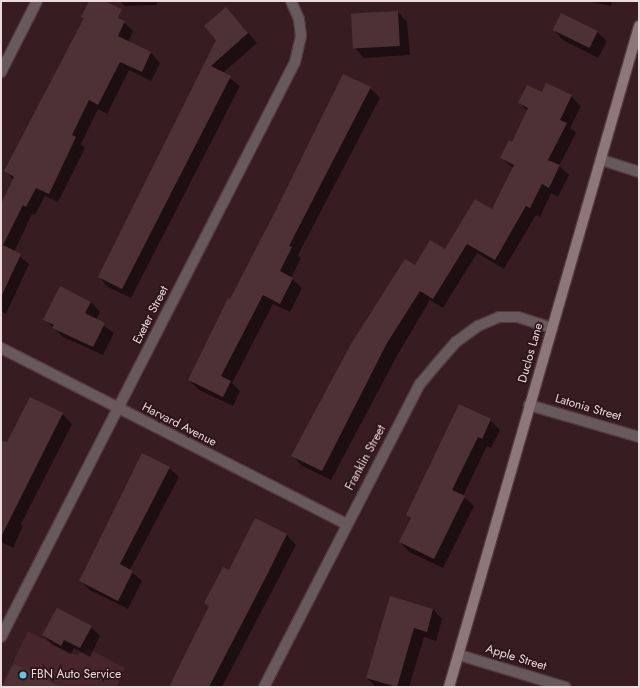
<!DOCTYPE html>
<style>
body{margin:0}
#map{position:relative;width:640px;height:688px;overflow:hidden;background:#371d21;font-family:Jost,sans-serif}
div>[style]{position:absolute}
.built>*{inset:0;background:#46252b}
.shadow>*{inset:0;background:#0007}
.building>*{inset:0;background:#4d3135;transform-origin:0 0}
.roads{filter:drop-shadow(1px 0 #543b3f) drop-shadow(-1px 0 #543b3f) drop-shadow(0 1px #543b3f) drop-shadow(0 -1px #543b3f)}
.street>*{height:10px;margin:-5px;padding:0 5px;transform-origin:5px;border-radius:5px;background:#685a5c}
.secondary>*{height:10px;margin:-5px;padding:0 5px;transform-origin:5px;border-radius:5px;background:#8e777a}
.dots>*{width:11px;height:11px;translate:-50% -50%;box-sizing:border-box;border:2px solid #2d1418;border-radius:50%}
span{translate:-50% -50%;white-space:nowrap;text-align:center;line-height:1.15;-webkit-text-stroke:3.5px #2d1418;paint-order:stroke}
.street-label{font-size:12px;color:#ecdadc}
.poi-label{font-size:12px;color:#ecdadc}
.left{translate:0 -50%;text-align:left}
.frame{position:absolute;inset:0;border:2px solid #ecdadc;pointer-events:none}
</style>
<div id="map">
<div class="built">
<i style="clip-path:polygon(28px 631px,75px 655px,89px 649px,125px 668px,116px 687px,1px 687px)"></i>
</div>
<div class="shadow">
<i style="clip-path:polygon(120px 1px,157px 1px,157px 5px,125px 6px)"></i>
<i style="clip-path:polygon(587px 1px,612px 1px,611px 6px)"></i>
<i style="clip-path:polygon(398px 12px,407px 22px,410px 55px,364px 58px,355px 48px)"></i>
<i style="clip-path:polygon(235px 18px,257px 43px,223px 73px,240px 86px,131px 298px,108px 287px,99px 277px)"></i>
<i style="clip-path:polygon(124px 22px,133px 31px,128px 42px,151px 53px,160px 63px,151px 81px,129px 70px,107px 114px,98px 109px,81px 144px,85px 148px,58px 202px,45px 196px,35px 215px,32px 214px,14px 252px,29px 264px,6px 314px,1px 311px,1px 206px,14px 180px,5px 171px)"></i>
<i style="clip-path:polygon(554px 30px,597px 32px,607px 41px,598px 58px,563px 40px)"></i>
<i style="clip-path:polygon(370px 88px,380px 98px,298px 255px,301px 258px,291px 278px,302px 288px,290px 312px,273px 304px,232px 383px,240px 391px,233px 406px,199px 390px,189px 380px,230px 300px)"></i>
<i style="clip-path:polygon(542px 94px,571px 96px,581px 106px,570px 128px,576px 133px,559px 166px,569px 175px,558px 197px,551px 193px,540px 217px,536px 215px,504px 269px,477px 253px,443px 308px,430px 300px,398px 354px,331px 480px,302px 466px,293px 456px,415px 266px,445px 250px,493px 210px,513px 168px,501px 158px,512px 143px,528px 111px,519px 103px)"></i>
<i style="clip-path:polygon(91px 302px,100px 312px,96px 320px,114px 333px,103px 355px,63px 337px,45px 320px)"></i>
<i style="clip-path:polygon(62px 414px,72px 424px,21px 524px,23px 526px,13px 548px,1px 542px,1px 441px,7px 444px)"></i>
<i style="clip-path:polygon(490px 420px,500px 430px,491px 448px,487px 446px,463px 496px,474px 506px,443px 568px,409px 552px,400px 542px,411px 519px,408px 515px)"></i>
<i style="clip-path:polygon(169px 468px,179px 477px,130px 570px,142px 581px,128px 609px,90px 590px,80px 581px)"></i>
<i style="clip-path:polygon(256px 520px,287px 535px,296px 545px,222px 687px,169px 687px,210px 607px,206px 603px,229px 572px)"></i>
<i style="clip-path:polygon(390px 597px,433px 609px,442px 619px,436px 641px,424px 637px,409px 687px,376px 687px,367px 678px)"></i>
<i style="clip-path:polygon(91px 627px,100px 636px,90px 657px,74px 648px,71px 654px,53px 645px,43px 635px)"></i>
</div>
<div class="building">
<i style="clip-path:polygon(89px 1px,104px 1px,122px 9px,118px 18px,125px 21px,118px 36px,151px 52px,142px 72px,120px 62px,98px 105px,89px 100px,72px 135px,76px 137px,49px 194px,36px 188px,26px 207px,23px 205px,3px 245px,21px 254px,1px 297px,1px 204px,14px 177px,4px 171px,84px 18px,81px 17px)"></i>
<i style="clip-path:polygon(226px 7px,248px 33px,211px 66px,231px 76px,122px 289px,98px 277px,216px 40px,204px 26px)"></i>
<i style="left:398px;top:11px;width:35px;height:47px;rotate:87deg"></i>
<i style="left:561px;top:13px;width:41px;height:19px;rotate:26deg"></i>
<i style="clip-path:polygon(343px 74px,371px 87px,289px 246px,292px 247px,280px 271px,293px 278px,280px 304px,263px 295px,221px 376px,231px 381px,223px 397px,188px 380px,228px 298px,230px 299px,277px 208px)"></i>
<i style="clip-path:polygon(546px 83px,572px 95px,560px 120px,567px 123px,548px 160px,560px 165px,549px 188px,542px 184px,530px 208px,526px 206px,495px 260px,467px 244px,433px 299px,420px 291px,387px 343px,322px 471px,291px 456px,351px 344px,405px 259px,415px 265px,430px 240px,445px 249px,475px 199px,492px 209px,514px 165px,500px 158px,509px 140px,512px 142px,528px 108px,518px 103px,527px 85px,542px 92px)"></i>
<i style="clip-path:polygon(60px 286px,91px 302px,85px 313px,105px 323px,93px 347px,52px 328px,54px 325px,43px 320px)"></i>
<i style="clip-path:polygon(30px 397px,63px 413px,1px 537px,1px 440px,7px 442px)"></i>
<i style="clip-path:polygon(459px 404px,491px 419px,482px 439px,478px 437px,452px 490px,465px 496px,434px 559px,399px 542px,411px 518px,406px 515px)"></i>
<i style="clip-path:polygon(142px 453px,170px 467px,120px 564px,133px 571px,118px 601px,79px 581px)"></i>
<i style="clip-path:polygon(255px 518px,287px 534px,269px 571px,209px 687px,169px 687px,209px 606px,204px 603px,223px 567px,229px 570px)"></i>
<i style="clip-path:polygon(390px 596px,433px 609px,427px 632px,414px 628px,397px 687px,366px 678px)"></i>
<i style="clip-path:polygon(57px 608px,92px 626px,80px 648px,64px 640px,61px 646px,42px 635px)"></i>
<i style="clip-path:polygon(14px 664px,61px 687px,2px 687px)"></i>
</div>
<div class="roads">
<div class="street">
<i style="left:1px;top:72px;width:80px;rotate:-63.1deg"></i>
<i style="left:602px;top:160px;width:39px;rotate:18deg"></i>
<i style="left:1px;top:348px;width:387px;rotate:27deg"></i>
<i style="left:529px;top:405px;width:115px;rotate:16.2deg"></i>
<i style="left:1px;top:637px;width:646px;rotate:-62.92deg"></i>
<i style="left:295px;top:62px;width:27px;rotate:-77deg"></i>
<i style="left:301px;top:36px;width:17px;rotate:-97deg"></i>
<i style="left:299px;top:19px;width:20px;rotate:-114deg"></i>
<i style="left:459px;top:655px;width:111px;rotate:16.8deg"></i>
<i style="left:264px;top:687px;width:341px;rotate:-62.8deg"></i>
<i style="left:420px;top:384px;width:23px;rotate:-50deg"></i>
<i style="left:435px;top:366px;width:32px;rotate:-49deg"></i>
<i style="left:456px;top:342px;width:27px;rotate:-36deg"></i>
<i style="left:478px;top:326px;width:23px;rotate:-23deg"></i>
<i style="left:499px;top:317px;width:19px"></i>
<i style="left:518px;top:317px;width:36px;rotate:18deg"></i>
</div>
<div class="secondary">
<i style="left:449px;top:687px;width:688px;rotate:-73.96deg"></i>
</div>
</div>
<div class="dots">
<i style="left:23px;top:675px;background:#5cc7e7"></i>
</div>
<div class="street-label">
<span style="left:151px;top:315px;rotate:-63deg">Exeter Street</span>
<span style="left:531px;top:353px;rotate:-74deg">Duclos Lane</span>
<span style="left:588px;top:408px;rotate:16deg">Latonia Street</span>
<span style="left:179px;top:425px;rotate:27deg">Harvard Avenue</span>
<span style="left:366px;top:458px;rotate:-62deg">Franklin Street</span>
<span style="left:516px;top:658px;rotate:17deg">Apple Street</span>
</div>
<div class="poi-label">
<span class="left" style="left:31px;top:675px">FBN Auto Service</span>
</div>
<div class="frame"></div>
</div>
